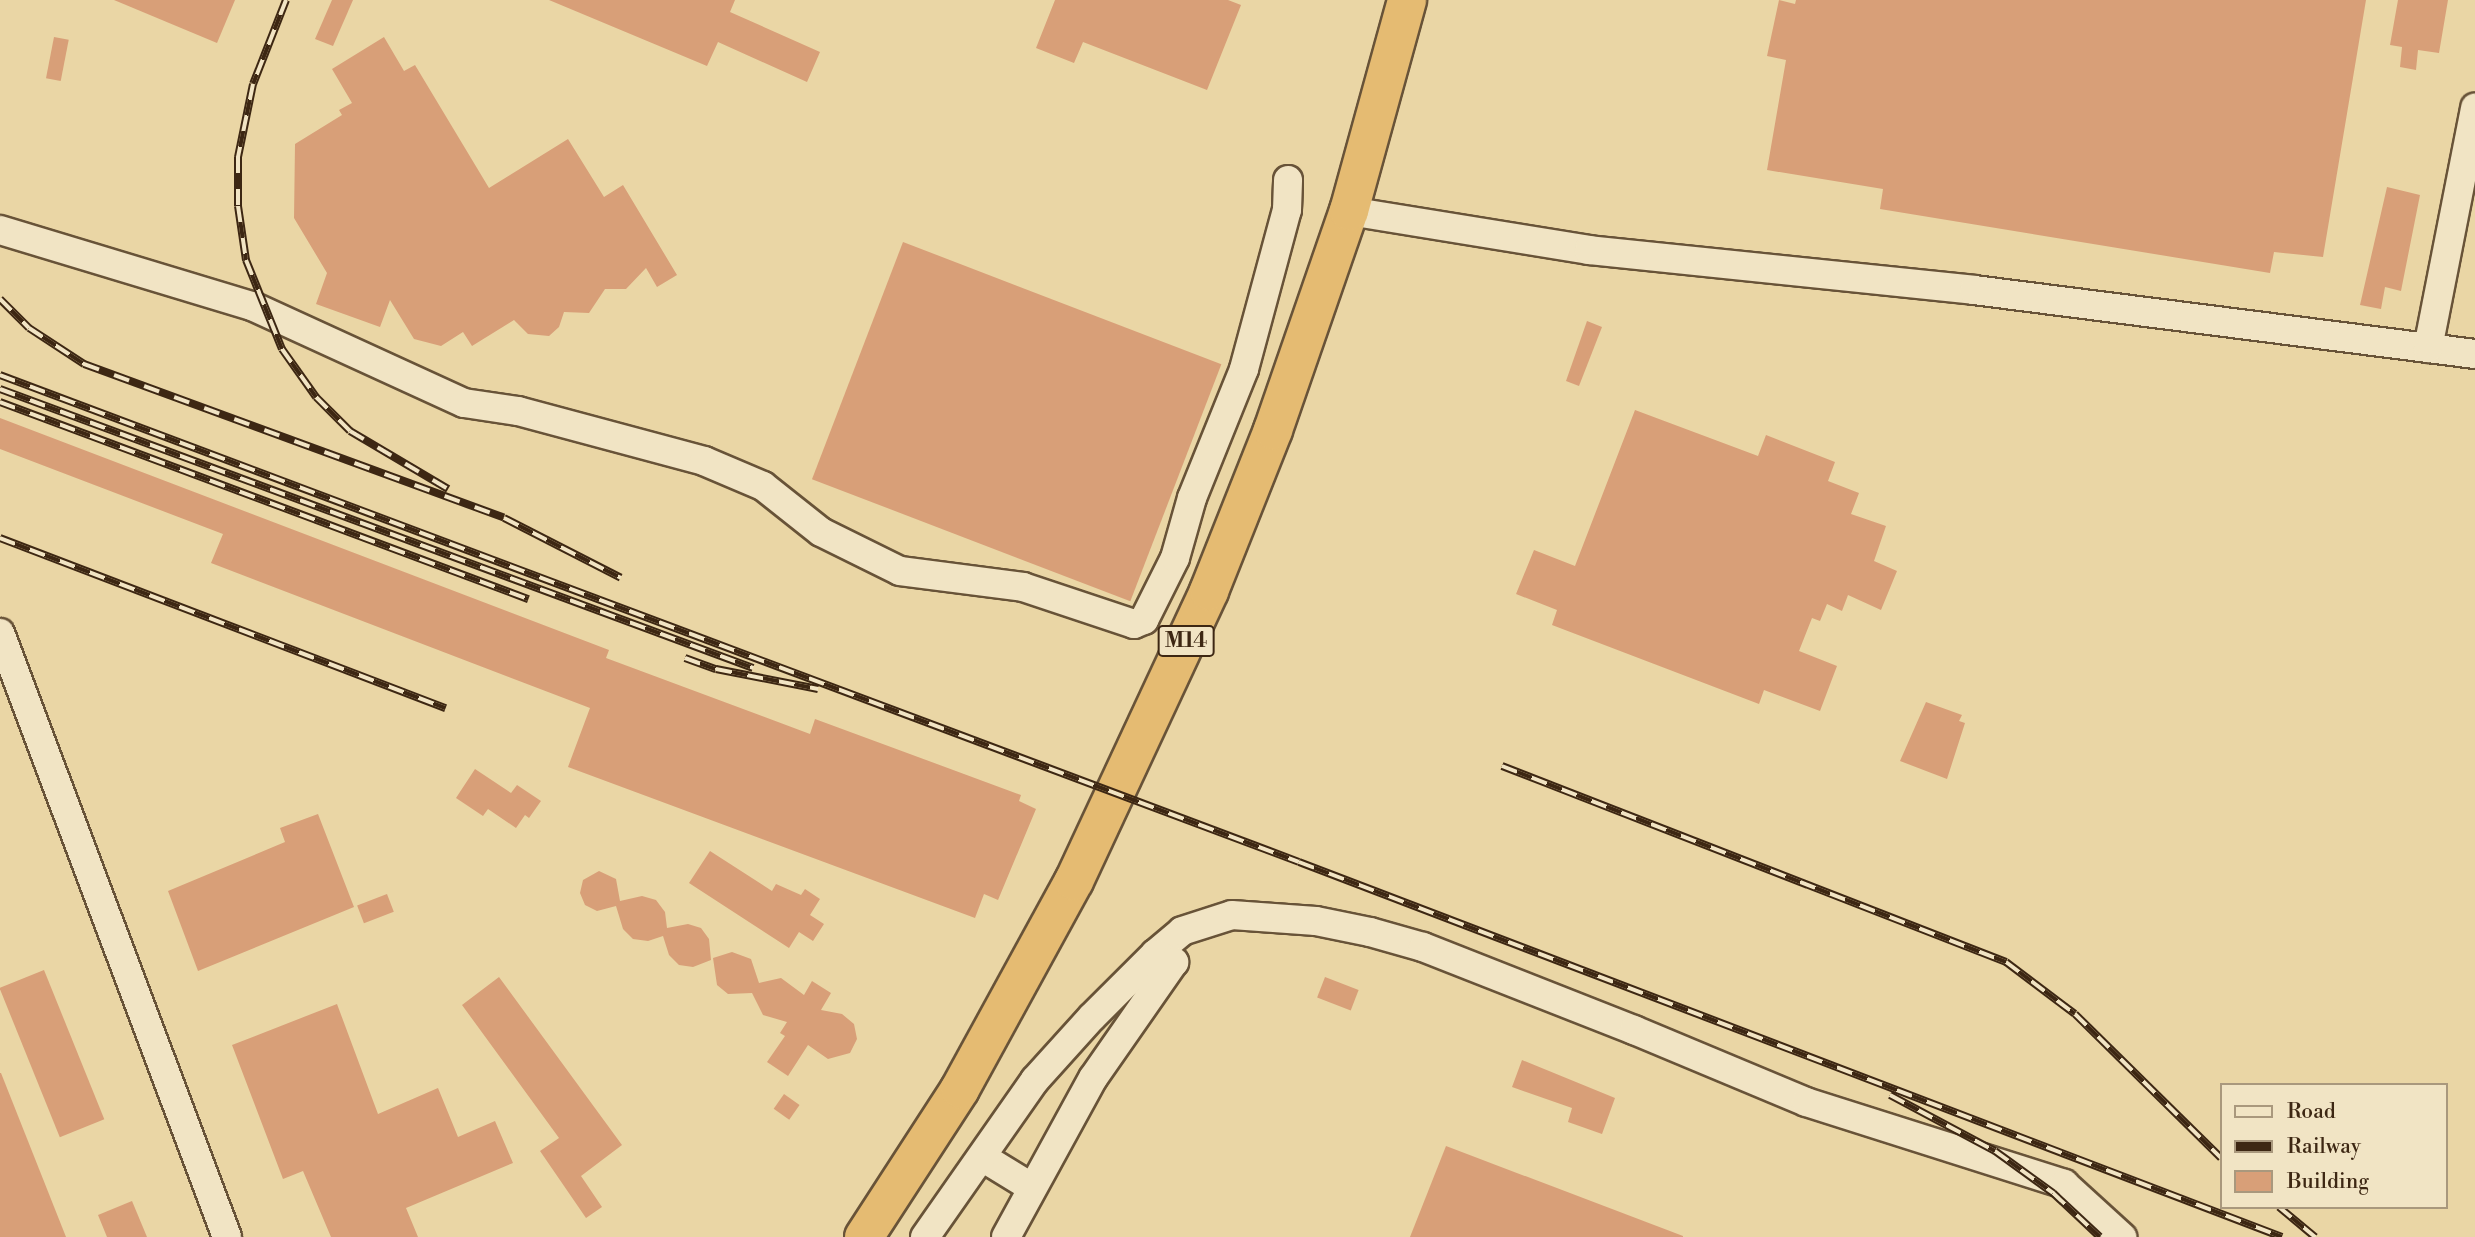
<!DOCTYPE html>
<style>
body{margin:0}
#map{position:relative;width:2475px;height:1237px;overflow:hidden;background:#ead6a5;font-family:"Libre Bodoni",serif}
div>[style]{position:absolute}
.building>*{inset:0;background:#d89f78;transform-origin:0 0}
.roads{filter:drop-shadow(2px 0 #685338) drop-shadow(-2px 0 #685338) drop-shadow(0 2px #685338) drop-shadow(0 -2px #685338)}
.minor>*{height:28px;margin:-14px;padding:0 14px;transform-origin:14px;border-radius:14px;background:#f1e4c4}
.highway>*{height:38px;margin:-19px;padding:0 19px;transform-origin:19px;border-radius:19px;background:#e5bb72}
.rail>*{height:8px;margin-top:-4px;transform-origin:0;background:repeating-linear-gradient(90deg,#f1e4c4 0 16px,#3d2713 0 32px);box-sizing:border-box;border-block:2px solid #3d2713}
span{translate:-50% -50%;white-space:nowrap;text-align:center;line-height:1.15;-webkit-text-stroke:5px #f1e4c4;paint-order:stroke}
.shield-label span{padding:2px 5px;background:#f1e4c4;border:2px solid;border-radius:5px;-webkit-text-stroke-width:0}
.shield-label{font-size:21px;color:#3d2713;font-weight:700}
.legend{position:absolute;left:2220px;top:1083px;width:228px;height:126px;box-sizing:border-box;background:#f1e4c4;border:2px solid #a9987d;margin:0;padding:9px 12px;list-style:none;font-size:21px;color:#3d2713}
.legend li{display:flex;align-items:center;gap:14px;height:35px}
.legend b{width:35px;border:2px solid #a9987d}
</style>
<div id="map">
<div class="building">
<i style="clip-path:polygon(114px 0,235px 0,217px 43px)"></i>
<i style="clip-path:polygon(332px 0,353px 0,333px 46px,315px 39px)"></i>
<i style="clip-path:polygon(549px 0,735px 0,730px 12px,820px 52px,807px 82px,718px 42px,707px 66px)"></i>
<i style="clip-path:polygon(1055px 0,1228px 0,1241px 5px,1207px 90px,1083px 42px,1074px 63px,1036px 48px)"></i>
<i style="clip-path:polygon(1779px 0,1795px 4px,1796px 0,2366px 0,2323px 257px,2274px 252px,2270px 273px,1880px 209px,1883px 189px,1767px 170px,1786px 60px,1767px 56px)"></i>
<i style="clip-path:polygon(2398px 0,2448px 0,2439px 53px,2418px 50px,2416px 70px,2400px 67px,2402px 47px,2390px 45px)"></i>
<i style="left:54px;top:37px;width:15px;height:42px;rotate:11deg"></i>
<i style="clip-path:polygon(384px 37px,404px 71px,415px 65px,489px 188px,568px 139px,604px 197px,623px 185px,677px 275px,657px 287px,646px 268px,626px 289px,605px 289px,589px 313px,564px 312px,559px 327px,549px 336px,528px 334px,514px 320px,472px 346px,463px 332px,441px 346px,414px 339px,390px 300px,380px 327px,316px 304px,327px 273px,294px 218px,295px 144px,342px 115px,339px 110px,352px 103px,332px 69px)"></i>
<i style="clip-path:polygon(2387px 187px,2420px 195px,2401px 291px,2385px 287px,2381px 309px,2360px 305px)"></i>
<i style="left:903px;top:242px;width:341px;height:254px;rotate:21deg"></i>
<i style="clip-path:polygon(1587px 321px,1602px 327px,1579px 386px,1566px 381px)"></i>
<i style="clip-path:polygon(1635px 410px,1758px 456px,1766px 435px,1835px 462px,1828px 481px,1859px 493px,1851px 514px,1886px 526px,1874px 561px,1897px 571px,1881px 610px,1848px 595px,1842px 611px,1827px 604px,1820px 621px,1812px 618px,1799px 651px,1837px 666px,1820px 711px,1764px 690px,1759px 704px,1552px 625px,1557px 610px,1516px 594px,1534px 550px,1575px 566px)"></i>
<i style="clip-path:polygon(0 418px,609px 650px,606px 658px,810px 734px,815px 719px,1021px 795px,1019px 801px,1036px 809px,998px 900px,984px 894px,975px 918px,568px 767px,590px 708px,211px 563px,223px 534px,0 449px)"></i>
<i style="clip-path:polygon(1926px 702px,1962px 715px,1959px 721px,1965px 723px,1947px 779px,1900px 761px)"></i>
<i style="clip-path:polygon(475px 769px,511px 793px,517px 785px,541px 801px,529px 818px,525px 815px,516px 828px,488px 809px,483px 816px,456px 798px)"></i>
<i style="clip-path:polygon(318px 814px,354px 907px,198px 971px,168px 891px,285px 842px,280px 828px)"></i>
<i style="clip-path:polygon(710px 851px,772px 891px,776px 884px,801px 895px,805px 889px,820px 899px,810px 915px,824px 924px,813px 941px,799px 932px,789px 948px,689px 883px)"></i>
<i style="clip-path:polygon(599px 871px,616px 879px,620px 901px,642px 896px,656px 900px,665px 912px,667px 928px,688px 924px,701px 928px,709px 939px,711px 960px,693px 967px,679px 965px,669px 955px,663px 936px,648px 941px,633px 939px,623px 929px,616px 906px,597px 911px,585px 905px,580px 893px,583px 880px)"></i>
<i style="left:387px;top:894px;width:19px;height:32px;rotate:69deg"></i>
<i style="clip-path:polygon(732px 952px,751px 959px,759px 983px,781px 978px,804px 995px,812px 981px,831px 993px,821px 1010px,842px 1014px,854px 1024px,857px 1039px,850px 1053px,828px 1059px,808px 1045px,788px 1076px,767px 1062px,785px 1036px,780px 1033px,787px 1022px,763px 1015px,752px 993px,728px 994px,717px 985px,713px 958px)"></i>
<i style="left:44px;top:970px;width:161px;height:48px;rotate:68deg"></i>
<i style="clip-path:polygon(499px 977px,622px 1145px,581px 1176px,602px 1207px,586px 1218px,540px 1151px,559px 1138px,462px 1005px)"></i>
<i style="left:1325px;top:977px;width:36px;height:22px;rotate:21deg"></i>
<i style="clip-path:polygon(337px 1004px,378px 1114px,438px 1088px,458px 1137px,495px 1121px,513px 1163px,406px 1208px,418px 1237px,331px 1237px,303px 1171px,283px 1179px,232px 1045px)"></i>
<i style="clip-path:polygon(1522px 1060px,1615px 1098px,1602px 1134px,1568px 1122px,1572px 1108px,1512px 1087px)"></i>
<i style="clip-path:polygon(0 1073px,1px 1073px,66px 1237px,0 1237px)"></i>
<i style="left:784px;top:1094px;width:19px;height:18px;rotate:35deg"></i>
<i style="clip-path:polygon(1446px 1146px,1683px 1236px,1683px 1237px,1410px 1237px)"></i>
<i style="clip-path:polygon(132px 1201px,147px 1237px,107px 1237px,98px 1215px)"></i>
</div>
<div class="roads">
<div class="minor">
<i style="left:1349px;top:211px;width:243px;rotate:9.2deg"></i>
<i style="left:1589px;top:250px;width:387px;rotate:5.9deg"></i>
<i style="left:1974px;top:290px;width:505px;rotate:7.28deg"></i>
<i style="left:0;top:230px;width:263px;rotate:16.8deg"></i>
<i style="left:252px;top:306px;width:233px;rotate:24.6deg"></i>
<i style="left:464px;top:403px;width:55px;rotate:8.4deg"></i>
<i style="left:518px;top:411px;width:193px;rotate:15deg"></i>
<i style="left:704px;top:461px;width:64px;rotate:23deg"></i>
<i style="left:763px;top:486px;width:74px;rotate:38.4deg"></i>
<i style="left:821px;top:532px;width:88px;rotate:26.3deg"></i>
<i style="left:900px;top:571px;width:124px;rotate:7.4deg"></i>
<i style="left:1023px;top:587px;width:117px;rotate:18.4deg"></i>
<i style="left:1134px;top:624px;width:11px;rotate:-22deg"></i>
<i style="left:1144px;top:620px;width:69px;rotate:-63.4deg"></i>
<i style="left:1175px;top:558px;width:62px;rotate:-74.2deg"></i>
<i style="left:1192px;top:498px;width:139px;rotate:-68deg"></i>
<i style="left:1244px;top:369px;width:165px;rotate:-74.9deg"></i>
<i style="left:1287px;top:210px;width:30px;rotate:-88deg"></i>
<i style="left:2428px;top:348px;width:245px;rotate:-78.9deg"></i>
<i style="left:0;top:633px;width:645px;rotate:69.4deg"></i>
<i style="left:1155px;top:954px;width:35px;rotate:-40deg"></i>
<i style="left:1182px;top:931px;width:52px;rotate:-17.7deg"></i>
<i style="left:1232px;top:915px;width:84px;rotate:4.1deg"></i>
<i style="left:1316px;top:921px;width:55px;rotate:11.5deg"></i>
<i style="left:1370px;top:932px;width:55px;rotate:15.8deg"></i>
<i style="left:1423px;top:947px;width:227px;rotate:21.5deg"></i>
<i style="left:1634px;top:1030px;width:186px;rotate:22.7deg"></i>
<i style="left:1806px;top:1102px;width:271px;rotate:17.6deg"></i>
<i style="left:2064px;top:1184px;width:79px;rotate:42.4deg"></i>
<i style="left:982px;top:1157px;width:57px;rotate:31.5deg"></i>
<i style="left:925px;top:1237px;width:192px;rotate:-55deg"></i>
<i style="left:1035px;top:1080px;width:85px;rotate:-47.9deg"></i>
<i style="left:1092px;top:1017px;width:89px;rotate:-45deg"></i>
<i style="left:1155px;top:954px;width:21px;rotate:23deg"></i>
<i style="left:1174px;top:962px;width:141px;rotate:124.9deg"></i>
<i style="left:1093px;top:1078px;width:181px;rotate:118.7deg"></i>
</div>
<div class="highway">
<i style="left:864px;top:1237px;width:176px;rotate:-57deg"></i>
<i style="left:960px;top:1089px;width:237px;rotate:-61.3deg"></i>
<i style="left:1074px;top:881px;width:320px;rotate:-65deg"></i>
<i style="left:1209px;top:591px;width:173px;rotate:-68.3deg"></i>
<i style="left:1273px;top:430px;width:232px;rotate:-70.9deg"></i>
<i style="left:1349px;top:211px;width:219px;rotate:-74.6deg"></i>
</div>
</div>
<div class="rail">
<i style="left:286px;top:0;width:90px;rotate:111.4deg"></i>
<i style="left:253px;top:84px;width:75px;rotate:101.6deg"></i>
<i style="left:238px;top:157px;width:49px;rotate:90deg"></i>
<i style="left:238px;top:206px;width:55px;rotate:81.6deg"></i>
<i style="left:246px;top:260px;width:96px;rotate:68deg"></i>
<i style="left:282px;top:349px;width:59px;rotate:54.7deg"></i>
<i style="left:316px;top:397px;width:48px;rotate:45deg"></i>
<i style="left:350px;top:431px;width:114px;rotate:30.6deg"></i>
<i style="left:0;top:299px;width:41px;rotate:45deg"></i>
<i style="left:29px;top:328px;width:66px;rotate:33.2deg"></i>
<i style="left:84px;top:364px;width:447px;rotate:20.1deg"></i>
<i style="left:504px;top:518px;width:131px;rotate:27.1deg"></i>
<i style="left:0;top:375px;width:1387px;rotate:20.55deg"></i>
<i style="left:1299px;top:862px;width:1052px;rotate:20.88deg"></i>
<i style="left:0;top:389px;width:803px;rotate:20.33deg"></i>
<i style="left:0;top:402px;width:564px;rotate:20.46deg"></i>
<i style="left:0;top:538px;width:477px;rotate:20.9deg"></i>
<i style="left:685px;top:658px;width:33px;rotate:20deg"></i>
<i style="left:716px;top:669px;width:104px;rotate:11.1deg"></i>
<i style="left:1502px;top:766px;width:541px;rotate:21.25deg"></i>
<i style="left:2006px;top:962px;width:86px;rotate:37deg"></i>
<i style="left:2075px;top:1014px;width:205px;rotate:44.6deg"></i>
<i style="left:1890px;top:1095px;width:119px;rotate:28.1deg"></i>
<i style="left:1995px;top:1151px;width:72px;rotate:35.9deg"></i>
<i style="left:2053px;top:1193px;width:64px;rotate:43.1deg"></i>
<i style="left:2279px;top:1207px;width:47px;rotate:39.8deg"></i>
</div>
<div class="shield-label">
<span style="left:1186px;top:641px">M14</span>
</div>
<ul class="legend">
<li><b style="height:9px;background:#f1e4c4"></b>Road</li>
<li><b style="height:9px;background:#3d2713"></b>Railway</li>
<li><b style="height:19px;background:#d89f78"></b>Building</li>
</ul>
</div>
